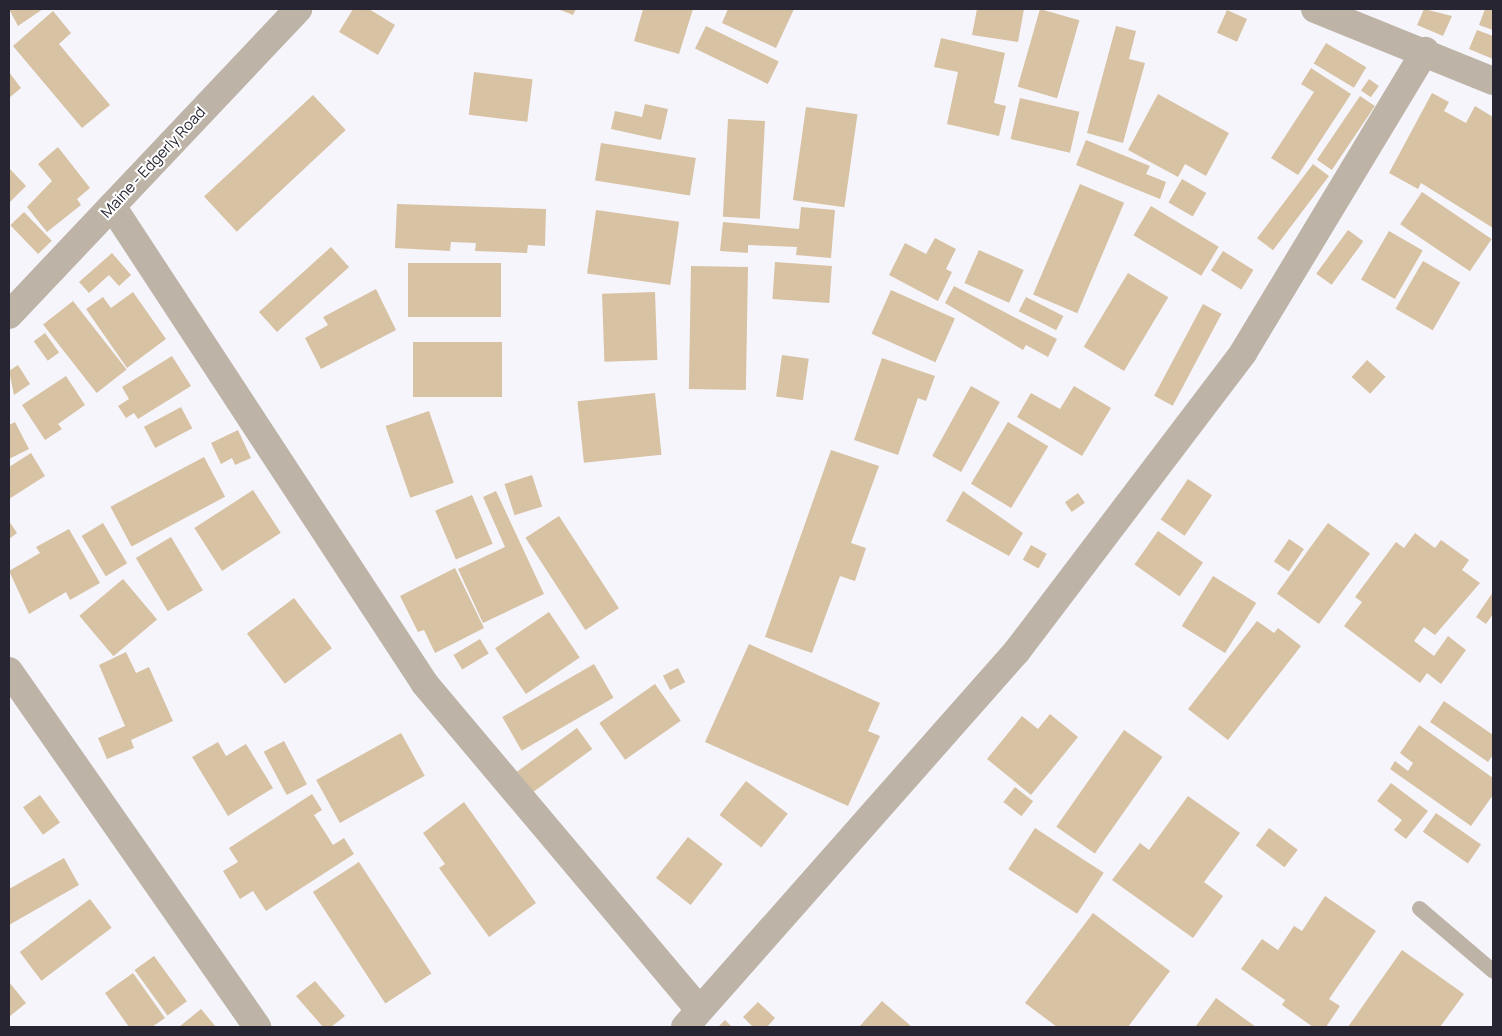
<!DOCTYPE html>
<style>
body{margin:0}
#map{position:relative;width:1502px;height:1036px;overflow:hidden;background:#f7f5fc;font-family:Manrope,sans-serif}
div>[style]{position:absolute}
.building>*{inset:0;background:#d7c2a3;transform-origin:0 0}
.service>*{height:15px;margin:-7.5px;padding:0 7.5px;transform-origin:7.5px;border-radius:7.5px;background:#bdb4a7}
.minor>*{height:28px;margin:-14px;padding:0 14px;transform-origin:14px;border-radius:14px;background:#bdb4a7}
span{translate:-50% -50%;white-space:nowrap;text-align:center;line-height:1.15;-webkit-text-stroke:4px #fff;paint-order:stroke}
.street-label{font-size:15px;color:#272532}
.frame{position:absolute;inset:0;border:10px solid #272532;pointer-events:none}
</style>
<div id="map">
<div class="building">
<i style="clip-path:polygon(9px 9px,43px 9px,18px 26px)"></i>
<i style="clip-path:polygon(353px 9px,369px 9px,395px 25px,378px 55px,339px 32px)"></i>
<i style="clip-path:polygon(558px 9px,576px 9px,573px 15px)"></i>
<i style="clip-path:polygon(643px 9px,693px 9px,679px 54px,634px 41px)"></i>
<i style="clip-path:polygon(728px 9px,794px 9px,776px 48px,722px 23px)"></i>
<i style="clip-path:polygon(977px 9px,1024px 9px,1018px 42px,972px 35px)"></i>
<i style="left:1040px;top:9px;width:41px;height:81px;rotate:16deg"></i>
<i style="clip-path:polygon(1424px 9px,1452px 16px,1443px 36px,1417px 25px)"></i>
<i style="clip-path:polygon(1485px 9px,1493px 9px,1493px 30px,1479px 25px)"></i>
<i style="left:1227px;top:10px;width:22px;height:25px;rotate:24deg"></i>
<i style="clip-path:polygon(53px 11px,71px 33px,59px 44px,110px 105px,82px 128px,13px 46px)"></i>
<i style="left:706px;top:26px;width:81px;height:25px;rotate:26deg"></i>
<i style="clip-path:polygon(1116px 26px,1136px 31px,1129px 59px,1145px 63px,1123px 143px,1087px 133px)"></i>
<i style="clip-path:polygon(1477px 30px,1493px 36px,1493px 59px,1469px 49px)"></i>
<i style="clip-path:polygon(941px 38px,1005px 53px,994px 103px,1006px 106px,999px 136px,947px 124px,958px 72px,934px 67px)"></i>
<i style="left:1326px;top:43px;width:47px;height:24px;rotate:31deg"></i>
<i style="clip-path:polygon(1311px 68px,1351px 94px,1298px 175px,1271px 158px,1314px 92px,1301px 84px)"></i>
<i style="clip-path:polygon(9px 72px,21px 88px,9px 98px)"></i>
<i style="left:474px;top:72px;width:59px;height:43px;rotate:7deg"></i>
<i style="left:1369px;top:79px;width:12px;height:14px;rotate:35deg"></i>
<i style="clip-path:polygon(1432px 93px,1449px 102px,1444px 111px,1466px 123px,1475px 106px,1493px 117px,1493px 228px,1421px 183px,1418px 189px,1389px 173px)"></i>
<i style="clip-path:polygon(1158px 94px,1229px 133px,1206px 176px,1185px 164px,1178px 177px,1128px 150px)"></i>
<i style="left:313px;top:95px;width:48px;height:149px;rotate:47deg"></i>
<i style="left:1360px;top:96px;width:18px;height:77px;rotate:34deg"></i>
<i style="left:1020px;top:98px;width:61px;height:42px;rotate:13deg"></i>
<i style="clip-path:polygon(645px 104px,668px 109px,661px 140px,611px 129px,615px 111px,642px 117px)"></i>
<i style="left:806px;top:107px;width:52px;height:94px;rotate:8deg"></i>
<i style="left:728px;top:119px;width:37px;height:98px;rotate:3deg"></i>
<i style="clip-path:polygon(1086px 140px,1150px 166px,1146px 174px,1166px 182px,1160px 199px,1076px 165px)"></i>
<i style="left:601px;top:143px;width:96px;height:38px;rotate:9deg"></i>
<i style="clip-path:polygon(58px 147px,90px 188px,77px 199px,81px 205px,47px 232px,27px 207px,52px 181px,38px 164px)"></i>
<i style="left:1313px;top:164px;width:20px;height:93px;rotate:37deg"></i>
<i style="clip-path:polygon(9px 168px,26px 186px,9px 203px)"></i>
<i style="left:1182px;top:179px;width:28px;height:27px;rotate:30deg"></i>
<i style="left:1080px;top:184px;width:48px;height:120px;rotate:23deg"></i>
<i style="left:1422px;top:192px;width:84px;height:39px;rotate:34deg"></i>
<i style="clip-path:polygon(397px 204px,546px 209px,545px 246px,528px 245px,527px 253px,475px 251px,476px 243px,451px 242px,450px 251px,395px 248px)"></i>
<i style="left:1151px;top:206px;width:79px;height:34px;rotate:31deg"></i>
<i style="clip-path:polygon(801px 207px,835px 210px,831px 258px,796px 255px,797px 247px,748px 245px,748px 253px,720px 251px,723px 222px,799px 229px)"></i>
<i style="left:596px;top:210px;width:84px;height:64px;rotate:8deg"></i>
<i style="left:24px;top:212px;width:40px;height:19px;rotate:46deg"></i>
<i style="left:1348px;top:230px;width:19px;height:54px;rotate:36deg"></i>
<i style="left:1389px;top:231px;width:39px;height:56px;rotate:30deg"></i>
<i style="clip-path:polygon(935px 238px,956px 249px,946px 269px,952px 272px,938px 301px,889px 275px,905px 243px,926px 254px)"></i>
<i style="left:331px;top:247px;width:27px;height:97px;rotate:48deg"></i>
<i style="left:979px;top:250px;width:49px;height:36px;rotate:24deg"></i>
<i style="left:1223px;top:251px;width:36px;height:23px;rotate:32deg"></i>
<i style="clip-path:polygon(112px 253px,131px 275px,119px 286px,109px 275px,89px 293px,79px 282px)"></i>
<i style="left:1423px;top:261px;width:43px;height:55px;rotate:30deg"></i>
<i style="left:775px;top:262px;width:57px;height:37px;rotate:4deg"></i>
<i style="left:408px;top:263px;width:93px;height:54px"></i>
<i style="left:691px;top:266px;width:57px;height:123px;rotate:1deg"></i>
<i style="left:1128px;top:273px;width:47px;height:86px;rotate:31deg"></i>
<i style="clip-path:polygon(954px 286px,1057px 339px,1048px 357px,1026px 345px,1023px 350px,945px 303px)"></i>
<i style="clip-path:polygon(376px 289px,396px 330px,321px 369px,305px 338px,328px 325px,323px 317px)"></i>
<i style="left:891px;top:290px;width:70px;height:48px;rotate:24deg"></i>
<i style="clip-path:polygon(133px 292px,166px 339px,127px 368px,86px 309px,103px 297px,111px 308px)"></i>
<i style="left:655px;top:292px;width:68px;height:53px;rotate:88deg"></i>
<i style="left:1026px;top:297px;width:42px;height:16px;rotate:27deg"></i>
<i style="left:73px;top:301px;width:87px;height:38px;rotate:52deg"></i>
<i style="left:1203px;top:304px;width:21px;height:104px;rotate:28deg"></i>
<i style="left:45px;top:333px;width:24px;height:14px;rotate:54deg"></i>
<i style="left:413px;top:342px;width:89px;height:55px"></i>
<i style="left:782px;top:355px;width:27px;height:42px;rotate:8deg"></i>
<i style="clip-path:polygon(172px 356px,191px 386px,138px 419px,134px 413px,126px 418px,118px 406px,129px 399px,122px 387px)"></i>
<i style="clip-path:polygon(882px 358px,935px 376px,926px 401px,918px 398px,898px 455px,854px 440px)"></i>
<i style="left:1367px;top:360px;width:25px;height:23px;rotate:42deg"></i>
<i style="clip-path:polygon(18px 365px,30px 384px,14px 395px,9px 371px)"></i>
<i style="clip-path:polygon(66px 376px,85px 405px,58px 424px,62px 429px,45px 440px,22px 405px)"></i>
<i style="left:971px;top:386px;width:33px;height:80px;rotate:29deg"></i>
<i style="clip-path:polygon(1074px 386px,1111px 408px,1082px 456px,1017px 417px,1031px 393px,1060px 409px)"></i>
<i style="left:655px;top:393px;width:62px;height:78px;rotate:84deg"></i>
<i style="left:181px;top:407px;width:24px;height:42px;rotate:62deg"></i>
<i style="left:429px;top:411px;width:76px;height:46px;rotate:71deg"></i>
<i style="clip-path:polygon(15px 422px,29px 449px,9px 459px,9px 425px)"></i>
<i style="left:1008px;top:422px;width:47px;height:72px;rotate:31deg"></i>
<i style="clip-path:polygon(238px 430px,251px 458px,235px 465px,232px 458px,221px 464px,211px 443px)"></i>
<i style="clip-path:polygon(831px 450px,879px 466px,851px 543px,866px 548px,855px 581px,840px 576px,812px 653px,765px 637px)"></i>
<i style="clip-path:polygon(31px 453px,45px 476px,9px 499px,9px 467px)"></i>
<i style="left:204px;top:457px;width:45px;height:106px;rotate:62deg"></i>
<i style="left:532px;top:475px;width:33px;height:29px;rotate:72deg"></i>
<i style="left:1188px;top:479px;width:29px;height:49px;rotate:34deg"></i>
<i style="left:253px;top:490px;width:51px;height:70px;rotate:57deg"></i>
<i style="clip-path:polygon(496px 491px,544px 594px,483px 623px,458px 569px,505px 547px,483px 497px)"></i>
<i style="clip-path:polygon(963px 491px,1023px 533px,1009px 556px,946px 521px)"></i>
<i style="left:1078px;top:493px;width:12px;height:16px;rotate:55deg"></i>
<i style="left:472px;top:495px;width:53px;height:40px;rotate:67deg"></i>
<i style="left:559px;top:516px;width:110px;height:40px;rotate:57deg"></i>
<i style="clip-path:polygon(9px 521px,17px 533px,9px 539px)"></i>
<i style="left:103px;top:523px;width:47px;height:25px;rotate:59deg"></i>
<i style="left:1328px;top:523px;width:52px;height:87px;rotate:36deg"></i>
<i style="clip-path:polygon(69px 529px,100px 583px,70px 600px,66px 592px,29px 614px,9px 571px,40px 553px,36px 547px)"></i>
<i style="left:1158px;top:531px;width:55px;height:41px;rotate:35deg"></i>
<i style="clip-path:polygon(1415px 533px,1435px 548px,1441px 540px,1469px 560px,1462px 570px,1480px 583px,1435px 635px,1424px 627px,1414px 641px,1434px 656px,1448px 636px,1466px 650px,1441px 684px,1427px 673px,1420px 683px,1344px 626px,1362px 602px,1355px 597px,1396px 542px,1404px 548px)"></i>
<i style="left:171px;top:537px;width:62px;height:41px;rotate:59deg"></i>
<i style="left:1289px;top:539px;width:18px;height:27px;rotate:34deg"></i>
<i style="left:1031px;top:545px;width:18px;height:17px;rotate:29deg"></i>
<i style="clip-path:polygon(455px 568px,484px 628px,435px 653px,424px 630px,418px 632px,400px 596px)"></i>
<i style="left:1213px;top:576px;width:51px;height:59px;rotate:32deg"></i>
<i style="left:123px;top:579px;width:53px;height:57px;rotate:50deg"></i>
<i style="clip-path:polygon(1493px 592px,1493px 614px,1486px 624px,1476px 617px)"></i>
<i style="left:294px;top:598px;width:63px;height:59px;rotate:53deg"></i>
<i style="left:549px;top:612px;width:55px;height:65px;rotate:56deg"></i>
<i style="clip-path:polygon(1257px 621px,1274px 633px,1278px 628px,1301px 646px,1228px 740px,1188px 709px)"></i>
<i style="left:480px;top:639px;width:17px;height:31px;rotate:59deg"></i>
<i style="clip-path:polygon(749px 644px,880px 703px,868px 731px,880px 736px,848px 806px,705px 742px)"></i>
<i style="clip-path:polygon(126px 652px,136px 673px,149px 667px,173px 721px,131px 740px,134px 748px,107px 759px,98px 738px,125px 726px,99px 665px)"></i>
<i style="left:594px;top:664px;width:39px;height:106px;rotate:60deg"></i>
<i style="left:678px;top:668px;width:16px;height:17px;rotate:63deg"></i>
<i style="left:655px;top:684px;width:45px;height:68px;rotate:55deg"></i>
<i style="clip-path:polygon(1444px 701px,1493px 735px,1493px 755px,1488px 762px,1430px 722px)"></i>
<i style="clip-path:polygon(1050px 714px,1078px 737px,1031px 795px,987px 759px,1022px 716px,1038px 729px)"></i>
<i style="clip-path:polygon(1419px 725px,1493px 778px,1493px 795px,1471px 826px,1390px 769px,1395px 761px,1408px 771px,1413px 763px,1400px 753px)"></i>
<i style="left:577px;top:728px;width:26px;height:74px;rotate:54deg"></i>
<i style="left:1124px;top:730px;width:47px;height:118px;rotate:35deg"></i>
<i style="left:401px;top:733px;width:49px;height:97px;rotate:61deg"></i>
<i style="left:284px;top:741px;width:49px;height:23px;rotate:62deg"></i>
<i style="clip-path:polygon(218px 742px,226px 756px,246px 744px,273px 788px,228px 816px,192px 757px)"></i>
<i style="left:746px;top:781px;width:53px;height:43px;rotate:38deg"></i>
<i style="clip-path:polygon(1391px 783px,1428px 811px,1406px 839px,1394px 830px,1402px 820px,1377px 801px)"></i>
<i style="left:1015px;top:787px;width:23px;height:19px;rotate:38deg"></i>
<i style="clip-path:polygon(312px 794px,322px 810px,314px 815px,333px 845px,344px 838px,354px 854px,266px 911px,253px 891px,240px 899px,223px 871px,238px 862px,229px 848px)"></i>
<i style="left:40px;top:795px;width:34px;height:21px;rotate:54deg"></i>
<i style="clip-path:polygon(1188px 796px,1240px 833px,1204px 882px,1223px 896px,1193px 938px,1112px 880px,1140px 843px,1149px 850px)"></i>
<i style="clip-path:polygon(464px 802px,536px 903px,489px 937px,439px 868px,445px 864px,423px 833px)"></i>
<i style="left:1436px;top:813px;width:55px;height:23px;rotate:35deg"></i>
<i style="left:1035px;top:828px;width:82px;height:49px;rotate:33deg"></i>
<i style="left:1269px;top:828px;width:36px;height:22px;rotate:37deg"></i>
<i style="left:688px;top:837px;width:44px;height:52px;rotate:38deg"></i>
<i style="clip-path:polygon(64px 858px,79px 885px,9px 925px,9px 889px)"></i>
<i style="left:359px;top:862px;width:133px;height:55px;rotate:57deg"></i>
<i style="clip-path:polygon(1325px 896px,1376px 931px,1329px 999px,1340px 1006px,1326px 1027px,1313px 1027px,1282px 1005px,1285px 1000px,1241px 969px,1262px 939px,1278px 950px,1294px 926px,1302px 931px)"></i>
<i style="left:90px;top:899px;width:36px;height:88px;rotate:53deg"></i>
<i style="clip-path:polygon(1093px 913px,1170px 971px,1128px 1027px,1057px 1027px,1025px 1003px)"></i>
<i style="clip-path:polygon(1402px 950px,1464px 994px,1440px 1027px,1348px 1027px)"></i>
<i style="left:154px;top:956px;width:56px;height:24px;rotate:54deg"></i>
<i style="clip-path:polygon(133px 973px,165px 1018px,152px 1027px,129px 1027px,105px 993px)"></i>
<i style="clip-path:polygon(315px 981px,345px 1016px,331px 1027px,323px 1027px,296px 996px)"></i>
<i style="clip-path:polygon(9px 982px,26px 1003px,9px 1017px)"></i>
<i style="clip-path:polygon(1216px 998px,1256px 1027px,1196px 1026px)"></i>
<i style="clip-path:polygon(882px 1001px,912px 1027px,859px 1027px)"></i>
<i style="clip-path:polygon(758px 1002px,775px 1018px,767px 1027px,753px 1027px,743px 1017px)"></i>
<i style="clip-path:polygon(201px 1009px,216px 1027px,179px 1027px)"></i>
<i style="clip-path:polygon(725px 1020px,732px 1027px,718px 1027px)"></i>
</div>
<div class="service">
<i style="left:1419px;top:908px;width:97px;rotate:40.4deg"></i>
</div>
<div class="minor">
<i style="left:1315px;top:9px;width:192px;rotate:22deg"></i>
<i style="left:112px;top:206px;width:571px;rotate:56.78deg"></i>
<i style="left:425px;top:684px;width:426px;rotate:49.9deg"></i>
<i style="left:9px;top:315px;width:421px;rotate:-46.6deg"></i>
<i style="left:9px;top:671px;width:434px;rotate:55.1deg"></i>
<i style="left:685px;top:1027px;width:502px;rotate:-48.56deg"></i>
<i style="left:1017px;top:651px;width:374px;rotate:-52.8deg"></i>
<i style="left:1243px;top:353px;width:353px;rotate:-58.9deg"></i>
</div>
<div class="street-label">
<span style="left:153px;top:162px;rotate:-47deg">Maine - Edgerly Road</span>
</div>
<div class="frame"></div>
</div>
